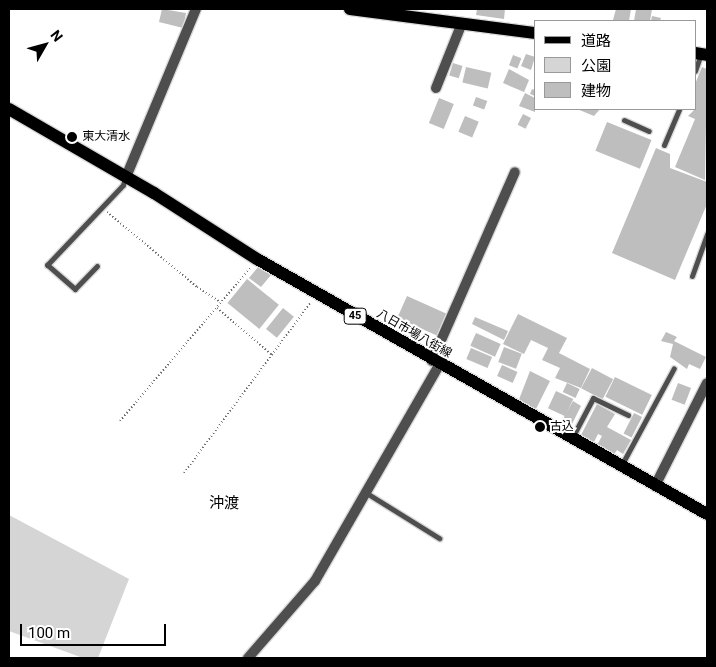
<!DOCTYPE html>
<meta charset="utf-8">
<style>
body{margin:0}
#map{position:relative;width:716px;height:667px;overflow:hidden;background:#fff;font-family:Roboto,"Noto Sans JP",sans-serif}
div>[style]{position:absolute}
.green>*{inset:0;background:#d5d5d5}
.building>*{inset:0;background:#bebebe;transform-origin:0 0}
.path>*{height:2px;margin-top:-1px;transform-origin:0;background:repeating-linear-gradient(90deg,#707070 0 1px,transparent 0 3.5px)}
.roads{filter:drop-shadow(1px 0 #dbdbdb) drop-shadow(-1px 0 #dbdbdb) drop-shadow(0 1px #dbdbdb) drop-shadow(0 -1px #dbdbdb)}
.lane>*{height:5px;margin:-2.5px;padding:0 2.5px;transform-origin:2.5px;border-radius:2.5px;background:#4e4e4e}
.street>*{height:10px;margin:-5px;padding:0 5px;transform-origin:5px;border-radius:5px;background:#4e4e4e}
.primary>*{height:12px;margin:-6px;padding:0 6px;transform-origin:6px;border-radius:6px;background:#000}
.dots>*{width:14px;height:14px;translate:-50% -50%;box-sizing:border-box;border:2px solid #fff;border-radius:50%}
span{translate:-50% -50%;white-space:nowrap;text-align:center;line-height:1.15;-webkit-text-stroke:4px #fff;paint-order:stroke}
.shield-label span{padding:1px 4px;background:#fff;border:1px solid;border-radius:4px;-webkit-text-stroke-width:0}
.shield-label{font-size:11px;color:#000;font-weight:700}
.poi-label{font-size:12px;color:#000}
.left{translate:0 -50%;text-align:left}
.street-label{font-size:12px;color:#000}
.quarter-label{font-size:15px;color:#000}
.frame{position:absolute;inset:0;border:10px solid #000;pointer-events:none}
.legend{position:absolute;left:534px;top:20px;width:162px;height:90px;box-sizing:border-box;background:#fff;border:1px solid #999;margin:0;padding:6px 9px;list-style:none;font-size:15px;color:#000}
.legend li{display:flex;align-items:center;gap:10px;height:25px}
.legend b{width:25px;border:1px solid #999}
.north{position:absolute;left:20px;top:20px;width:50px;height:50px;-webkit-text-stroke:4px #fff;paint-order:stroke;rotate:52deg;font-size:14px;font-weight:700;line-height:20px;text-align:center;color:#000}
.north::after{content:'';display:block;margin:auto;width:18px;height:22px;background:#000;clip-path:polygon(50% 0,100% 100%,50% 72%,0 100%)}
.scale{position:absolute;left:20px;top:624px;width:146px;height:22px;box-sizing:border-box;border:2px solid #000;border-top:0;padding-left:6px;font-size:15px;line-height:18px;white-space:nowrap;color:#000;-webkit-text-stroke:4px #fff;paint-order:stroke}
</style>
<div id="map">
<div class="green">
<i style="clip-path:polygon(9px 515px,129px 579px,98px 658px,83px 658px,9px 631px)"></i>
</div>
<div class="building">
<i style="clip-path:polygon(162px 9px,186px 13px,183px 28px,159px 22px)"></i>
<i style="clip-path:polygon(477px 9px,505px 9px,504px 19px,476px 15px)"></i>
<i style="clip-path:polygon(616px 9px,631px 9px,629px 21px,613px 20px)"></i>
<i style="clip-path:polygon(636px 9px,652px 9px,650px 21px,634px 21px)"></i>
<i style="clip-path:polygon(652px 16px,661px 18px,660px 21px,651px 21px)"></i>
<i style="clip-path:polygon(526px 54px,535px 57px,531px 70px,521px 66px)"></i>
<i style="left:513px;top:55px;width:9px;height:11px;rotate:21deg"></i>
<i style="left:453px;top:63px;width:10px;height:13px;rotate:17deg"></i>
<i style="left:466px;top:67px;width:26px;height:16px;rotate:13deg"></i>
<i style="clip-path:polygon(702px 67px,707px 69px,705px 180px,675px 167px,695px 119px,688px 116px,695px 109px,695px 84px)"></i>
<i style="clip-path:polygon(509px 69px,529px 80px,524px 92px,503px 83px)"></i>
<i style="clip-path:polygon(532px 89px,535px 90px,535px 96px,530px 94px)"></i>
<i style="clip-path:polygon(525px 93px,535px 98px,535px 112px,519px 106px)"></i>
<i style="left:476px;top:97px;width:12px;height:9px;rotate:20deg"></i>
<i style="left:439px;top:98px;width:16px;height:27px;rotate:22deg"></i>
<i style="clip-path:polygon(577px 109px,600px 109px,594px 116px)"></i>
<i style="left:523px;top:114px;width:9px;height:12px;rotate:27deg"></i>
<i style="left:465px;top:116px;width:15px;height:17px;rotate:23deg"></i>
<i style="left:607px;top:122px;width:48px;height:31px;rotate:22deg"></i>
<i style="clip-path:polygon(656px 148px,670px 154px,670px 168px,707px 182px,707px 204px,675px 280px,612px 253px)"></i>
<i style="clip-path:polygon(258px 267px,271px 275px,261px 287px,249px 278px)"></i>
<i style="left:247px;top:279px;width:41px;height:31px;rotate:39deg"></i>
<i style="left:407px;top:296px;width:44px;height:24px;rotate:24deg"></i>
<i style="left:283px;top:308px;width:14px;height:27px;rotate:39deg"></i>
<i style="clip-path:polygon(518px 314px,567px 338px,559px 353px,590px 369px,581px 388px,555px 378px,560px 368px,542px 360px,548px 348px,531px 340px,524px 354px,503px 344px)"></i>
<i style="clip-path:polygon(475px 317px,508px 331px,504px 340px,472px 324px)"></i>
<i style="clip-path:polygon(666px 332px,677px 337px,674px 341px,706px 357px,700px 369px,689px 364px,687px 369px,670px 357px,673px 344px,661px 341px)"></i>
<i style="left:476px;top:333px;width:27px;height:14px;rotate:24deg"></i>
<i style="left:504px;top:347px;width:19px;height:16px;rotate:21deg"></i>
<i style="left:471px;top:348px;width:23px;height:12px;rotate:23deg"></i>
<i style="left:502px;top:365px;width:17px;height:12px;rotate:24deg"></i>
<i style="left:592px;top:368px;width:24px;height:23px;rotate:28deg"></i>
<i style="clip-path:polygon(530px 371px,550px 381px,535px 411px,518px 402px)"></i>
<i style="left:615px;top:377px;width:41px;height:22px;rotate:26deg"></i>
<i style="left:567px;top:383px;width:14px;height:10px;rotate:25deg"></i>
<i style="left:678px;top:383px;width:14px;height:18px;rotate:21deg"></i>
<i style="left:556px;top:391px;width:19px;height:19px;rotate:25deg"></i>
<i style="clip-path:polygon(573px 401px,581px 406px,570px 428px,560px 424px)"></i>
<i style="clip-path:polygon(597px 404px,615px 414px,607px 427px,631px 440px,623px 454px,617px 450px,613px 456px,596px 447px,602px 436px,598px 434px,594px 442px,581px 435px)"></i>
<i style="left:634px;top:413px;width:9px;height:23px;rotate:27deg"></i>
</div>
<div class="path">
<i style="left:107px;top:212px;width:117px;rotate:39.8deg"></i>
<i style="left:197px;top:287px;width:27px;rotate:33deg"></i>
<i style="left:217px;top:308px;width:72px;rotate:40.5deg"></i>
<i style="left:120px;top:421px;width:202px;rotate:-49.6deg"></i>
<i style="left:184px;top:473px;width:213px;rotate:-53.4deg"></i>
</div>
<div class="roads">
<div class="lane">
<i style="left:695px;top:71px;width:18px;rotate:-71deg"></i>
<i style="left:624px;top:120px;width:27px;rotate:24deg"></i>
<i style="left:664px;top:145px;width:39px;rotate:-67deg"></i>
<i style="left:97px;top:266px;width:32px;rotate:134deg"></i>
<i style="left:75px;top:289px;width:37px;rotate:-139deg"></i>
<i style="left:47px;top:265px;width:110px;rotate:-46.5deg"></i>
<i style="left:123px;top:185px;width:7px;rotate:-74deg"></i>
<i style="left:692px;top:276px;width:45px;rotate:-70.3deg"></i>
<i style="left:573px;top:436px;width:43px;rotate:-62.2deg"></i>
<i style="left:593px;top:398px;width:39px;rotate:26deg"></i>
<i style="left:621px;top:466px;width:111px;rotate:-61.6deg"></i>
<i style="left:368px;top:494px;width:84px;rotate:31.8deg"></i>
</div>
<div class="street">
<i style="left:436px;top:88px;width:70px;rotate:-68.2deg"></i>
<i style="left:126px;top:177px;width:182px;rotate:-67.4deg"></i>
<i style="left:432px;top:361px;width:206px;rotate:-66.3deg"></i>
<i style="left:655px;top:486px;width:115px;rotate:-63.2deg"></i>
<i style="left:248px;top:658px;width:102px;rotate:-49deg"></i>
<i style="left:315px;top:581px;width:249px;rotate:-60.1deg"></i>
</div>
<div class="primary">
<i style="left:350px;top:9px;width:187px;rotate:7.4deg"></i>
<i style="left:695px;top:53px;width:12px;rotate:9deg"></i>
<i style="left:9px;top:109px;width:168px;rotate:30.1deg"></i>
<i style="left:154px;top:193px;width:122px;rotate:32.7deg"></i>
<i style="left:257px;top:259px;width:517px;rotate:29.54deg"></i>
</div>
</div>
<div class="dots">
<i style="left:72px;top:137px;background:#000"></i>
<i style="left:540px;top:427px;background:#000"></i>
</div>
<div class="shield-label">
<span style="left:355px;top:316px">45</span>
</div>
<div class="poi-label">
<span class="left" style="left:82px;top:137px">東大清水</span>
<span class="left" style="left:550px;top:427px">古込</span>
</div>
<div class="street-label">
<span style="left:414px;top:334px;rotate:30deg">八日市場八街線</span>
</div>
<div class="quarter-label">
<span style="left:224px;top:504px">沖渡</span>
</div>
<div class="frame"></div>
<ul class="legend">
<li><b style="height:6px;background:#000"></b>道路</li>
<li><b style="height:14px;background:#d5d5d5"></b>公園</li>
<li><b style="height:14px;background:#bebebe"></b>建物</li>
</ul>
<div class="north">N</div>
<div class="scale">100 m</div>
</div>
